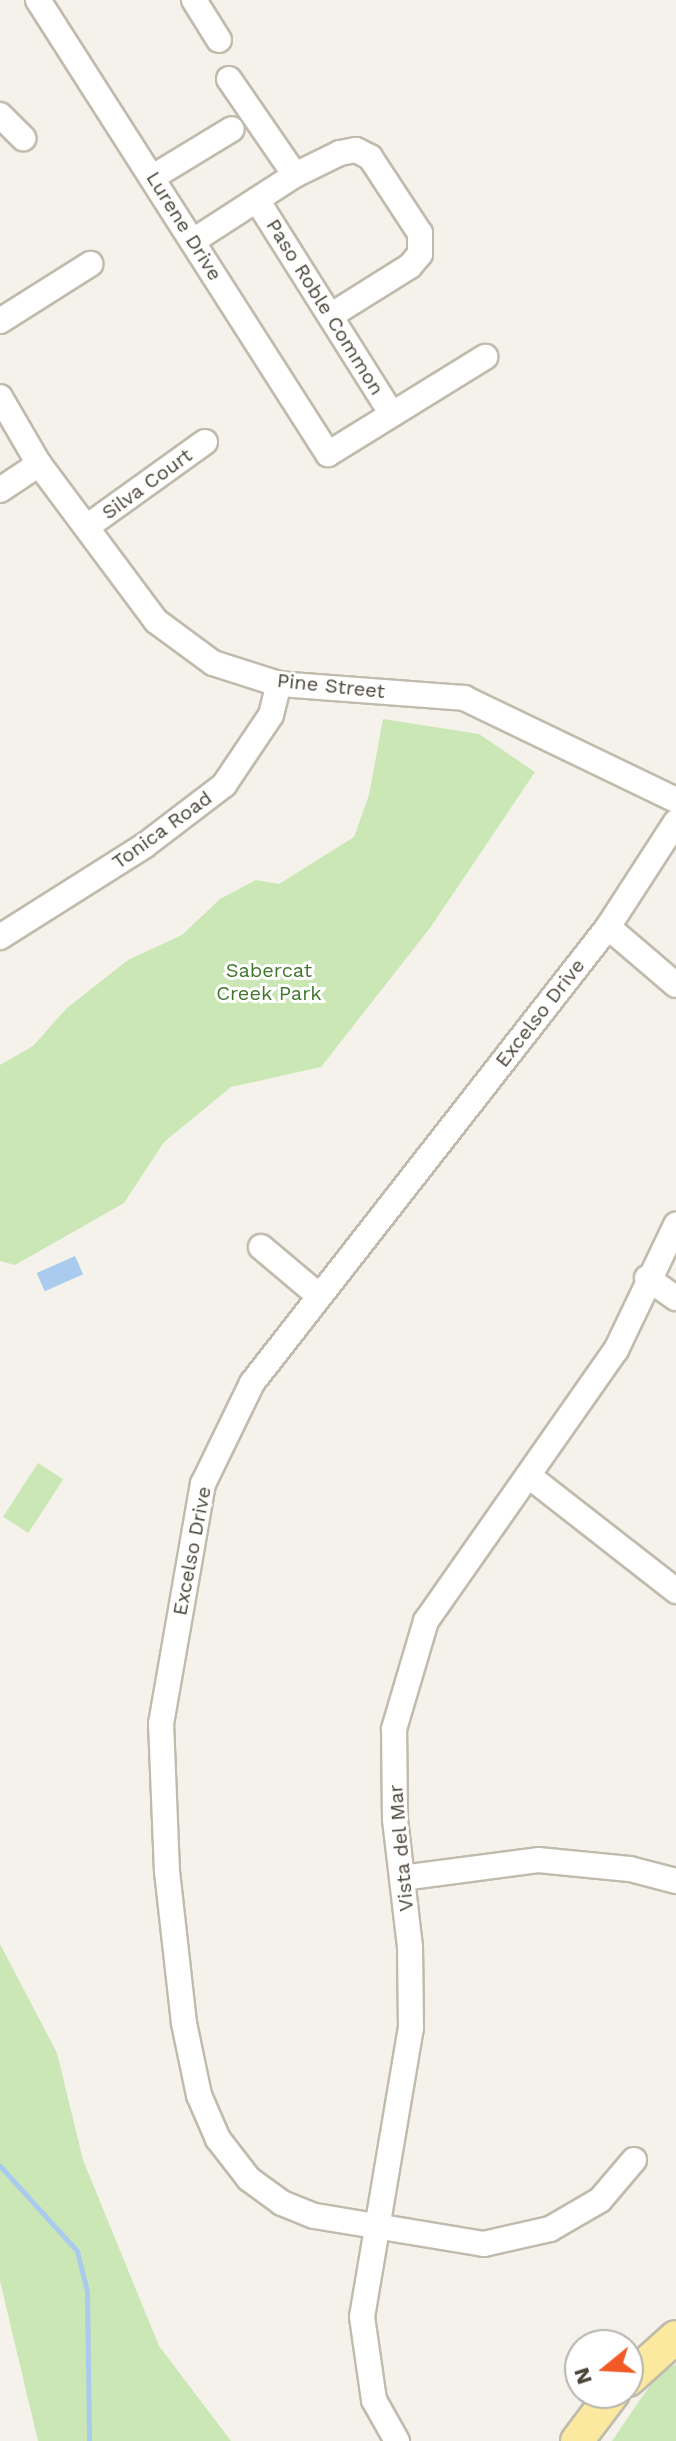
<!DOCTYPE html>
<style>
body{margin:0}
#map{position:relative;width:676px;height:2441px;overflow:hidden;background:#f4f2ea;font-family:"Work Sans",sans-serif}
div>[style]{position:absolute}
.green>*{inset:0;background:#cbe7b5;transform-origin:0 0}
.water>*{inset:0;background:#aacbee;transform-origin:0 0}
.stream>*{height:5px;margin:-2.5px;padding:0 2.5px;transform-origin:2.5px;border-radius:2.5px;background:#aacbee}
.roads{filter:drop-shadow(2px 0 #c0bbad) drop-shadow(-2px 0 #c0bbad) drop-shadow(0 2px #c0bbad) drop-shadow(0 -2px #c0bbad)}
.minor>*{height:24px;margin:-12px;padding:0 12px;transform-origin:12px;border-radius:12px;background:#fff}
.major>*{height:32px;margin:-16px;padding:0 16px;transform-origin:16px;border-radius:16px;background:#fae99e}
span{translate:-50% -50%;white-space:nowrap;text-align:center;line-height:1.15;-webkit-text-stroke:6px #fff;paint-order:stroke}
.street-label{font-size:20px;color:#484438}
.park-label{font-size:20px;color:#42782d}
.north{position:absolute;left:564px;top:2329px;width:80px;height:80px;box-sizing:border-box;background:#fff;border:2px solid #b6b4af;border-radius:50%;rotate:252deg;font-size:22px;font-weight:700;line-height:32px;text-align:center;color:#484438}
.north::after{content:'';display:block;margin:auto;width:28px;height:36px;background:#f15925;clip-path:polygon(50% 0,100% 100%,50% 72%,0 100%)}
</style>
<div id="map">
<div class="green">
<i style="clip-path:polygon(383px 719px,479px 734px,535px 772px,430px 928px,321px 1067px,231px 1087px,164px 1142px,124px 1203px,15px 1265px,0 1261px,0 1065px,33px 1046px,67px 1008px,128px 960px,182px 935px,220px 899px,256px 880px,279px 884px,354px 837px,369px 795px)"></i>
<i style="left:38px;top:1463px;width:30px;height:64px;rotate:33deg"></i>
<i style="clip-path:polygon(0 1944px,57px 2053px,83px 2160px,159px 2346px,231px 2441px,38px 2441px,0 2281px)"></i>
<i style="clip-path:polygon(676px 2364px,676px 2441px,612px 2441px,657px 2375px)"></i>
</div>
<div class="water">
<i style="left:75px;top:1256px;width:20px;height:42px;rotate:66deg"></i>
</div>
<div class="stream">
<i style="left:0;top:2166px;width:115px;rotate:47.8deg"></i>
<i style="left:77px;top:2251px;width:41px;rotate:76deg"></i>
<i style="left:87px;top:2291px;width:150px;rotate:89.2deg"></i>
</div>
<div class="roads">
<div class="minor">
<i style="left:38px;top:0;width:539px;rotate:57.43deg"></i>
<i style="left:328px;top:454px;width:185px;rotate:-31.7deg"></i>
<i style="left:194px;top:0;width:47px;rotate:58deg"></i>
<i style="left:229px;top:79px;width:116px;rotate:55.5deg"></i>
<i style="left:0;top:115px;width:33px;rotate:45deg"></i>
<i style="left:153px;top:177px;width:92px;rotate:-31.3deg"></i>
<i style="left:257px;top:200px;width:253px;rotate:57.8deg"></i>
<i style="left:193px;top:241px;width:121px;rotate:-32.9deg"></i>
<i style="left:295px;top:175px;width:50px;rotate:-26.1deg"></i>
<i style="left:340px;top:153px;width:16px;rotate:-11deg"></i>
<i style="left:356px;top:150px;width:16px;rotate:27deg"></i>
<i style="left:370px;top:157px;width:91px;rotate:56.7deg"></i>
<i style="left:420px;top:233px;width:21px;rotate:90deg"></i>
<i style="left:420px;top:254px;width:16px;rotate:130deg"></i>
<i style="left:410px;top:266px;width:94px;rotate:148deg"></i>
<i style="left:0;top:321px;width:107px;rotate:-32.3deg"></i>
<i style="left:0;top:397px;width:78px;rotate:59.8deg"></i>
<i style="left:39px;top:464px;width:196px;rotate:53.3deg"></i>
<i style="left:156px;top:621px;width:71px;rotate:36.4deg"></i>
<i style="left:213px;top:663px;width:69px;rotate:17.7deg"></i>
<i style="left:279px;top:684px;width:186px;rotate:4.3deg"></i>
<i style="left:464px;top:698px;width:235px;rotate:25.7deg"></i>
<i style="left:0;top:490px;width:47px;rotate:-33.7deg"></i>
<i style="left:88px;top:526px;width:144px;rotate:-35.7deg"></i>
<i style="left:608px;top:927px;width:89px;rotate:40.5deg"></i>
<i style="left:0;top:937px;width:170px;rotate:-32.3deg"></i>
<i style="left:144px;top:846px;width:101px;rotate:-37.3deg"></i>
<i style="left:224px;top:785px;width:84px;rotate:-56.1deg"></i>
<i style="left:271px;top:715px;width:32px;rotate:-76deg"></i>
<i style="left:261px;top:1247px;width:75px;rotate:40.1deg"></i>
<i style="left:647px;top:1278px;width:35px;rotate:35deg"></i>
<i style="left:529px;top:1476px;width:187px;rotate:38deg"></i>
<i style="left:402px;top:1878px;width:137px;rotate:-7.5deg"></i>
<i style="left:538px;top:1860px;width:92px;rotate:5.6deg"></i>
<i style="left:630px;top:1869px;width:48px;rotate:14.6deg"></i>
<i style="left:634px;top:2160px;width:52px;rotate:130.4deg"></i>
<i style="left:600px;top:2200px;width:58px;rotate:149.9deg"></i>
<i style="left:550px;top:2229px;width:68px;rotate:167.2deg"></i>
<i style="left:484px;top:2244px;width:172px;rotate:-170.6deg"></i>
<i style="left:314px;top:2216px;width:35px;rotate:-158deg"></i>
<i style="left:282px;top:2203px;width:41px;rotate:-144deg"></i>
<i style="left:249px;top:2179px;width:51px;rotate:-127.8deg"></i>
<i style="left:218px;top:2139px;width:48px;rotate:-113.4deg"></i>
<i style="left:199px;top:2095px;width:74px;rotate:-101.8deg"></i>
<i style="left:184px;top:2023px;width:152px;rotate:-96.4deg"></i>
<i style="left:167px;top:1872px;width:148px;rotate:-92.3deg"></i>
<i style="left:161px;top:1724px;width:244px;rotate:-80.1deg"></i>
<i style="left:203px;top:1484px;width:112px;rotate:-64.1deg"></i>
<i style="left:252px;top:1383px;width:579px;rotate:-52.02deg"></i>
<i style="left:608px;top:927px;width:125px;rotate:-57.1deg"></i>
<i style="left:397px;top:2441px;width:47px;rotate:-119.3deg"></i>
<i style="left:374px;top:2400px;width:84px;rotate:-98.2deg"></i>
<i style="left:362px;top:2317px;width:293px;rotate:-80.4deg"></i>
<i style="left:411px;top:2028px;width:81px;rotate:-90.7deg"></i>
<i style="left:410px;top:1947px;width:129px;rotate:-96.7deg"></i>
<i style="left:395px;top:1819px;width:90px;rotate:-90.6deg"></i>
<i style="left:394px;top:1729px;width:113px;rotate:-73.5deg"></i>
<i style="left:426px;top:1621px;width:331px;rotate:-55deg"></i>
<i style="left:616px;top:1350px;width:139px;rotate:-64.4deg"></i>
</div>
<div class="major">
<i style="left:628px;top:2380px;width:64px;rotate:-41.9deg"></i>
<i style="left:577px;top:2441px;width:60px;rotate:-53.1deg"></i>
</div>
</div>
<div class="street-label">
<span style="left:184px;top:226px;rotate:58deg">Lurene Drive</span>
<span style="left:325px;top:307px;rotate:58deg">Paso Roble Common</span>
<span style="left:147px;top:484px;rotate:-36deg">Silva Court</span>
<span style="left:331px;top:686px;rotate:6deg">Pine Street</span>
<span style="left:162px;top:830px;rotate:-36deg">Tonica Road</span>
<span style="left:540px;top:1013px;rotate:-52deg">Excelso Drive</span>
<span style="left:192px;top:1551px;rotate:-79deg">Excelso Drive</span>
<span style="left:401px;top:1848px;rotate:-95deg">Vista del Mar</span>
</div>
<div class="park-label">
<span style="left:269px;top:982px">Sabercat<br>Creek Park</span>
</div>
<div class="north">N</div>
</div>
